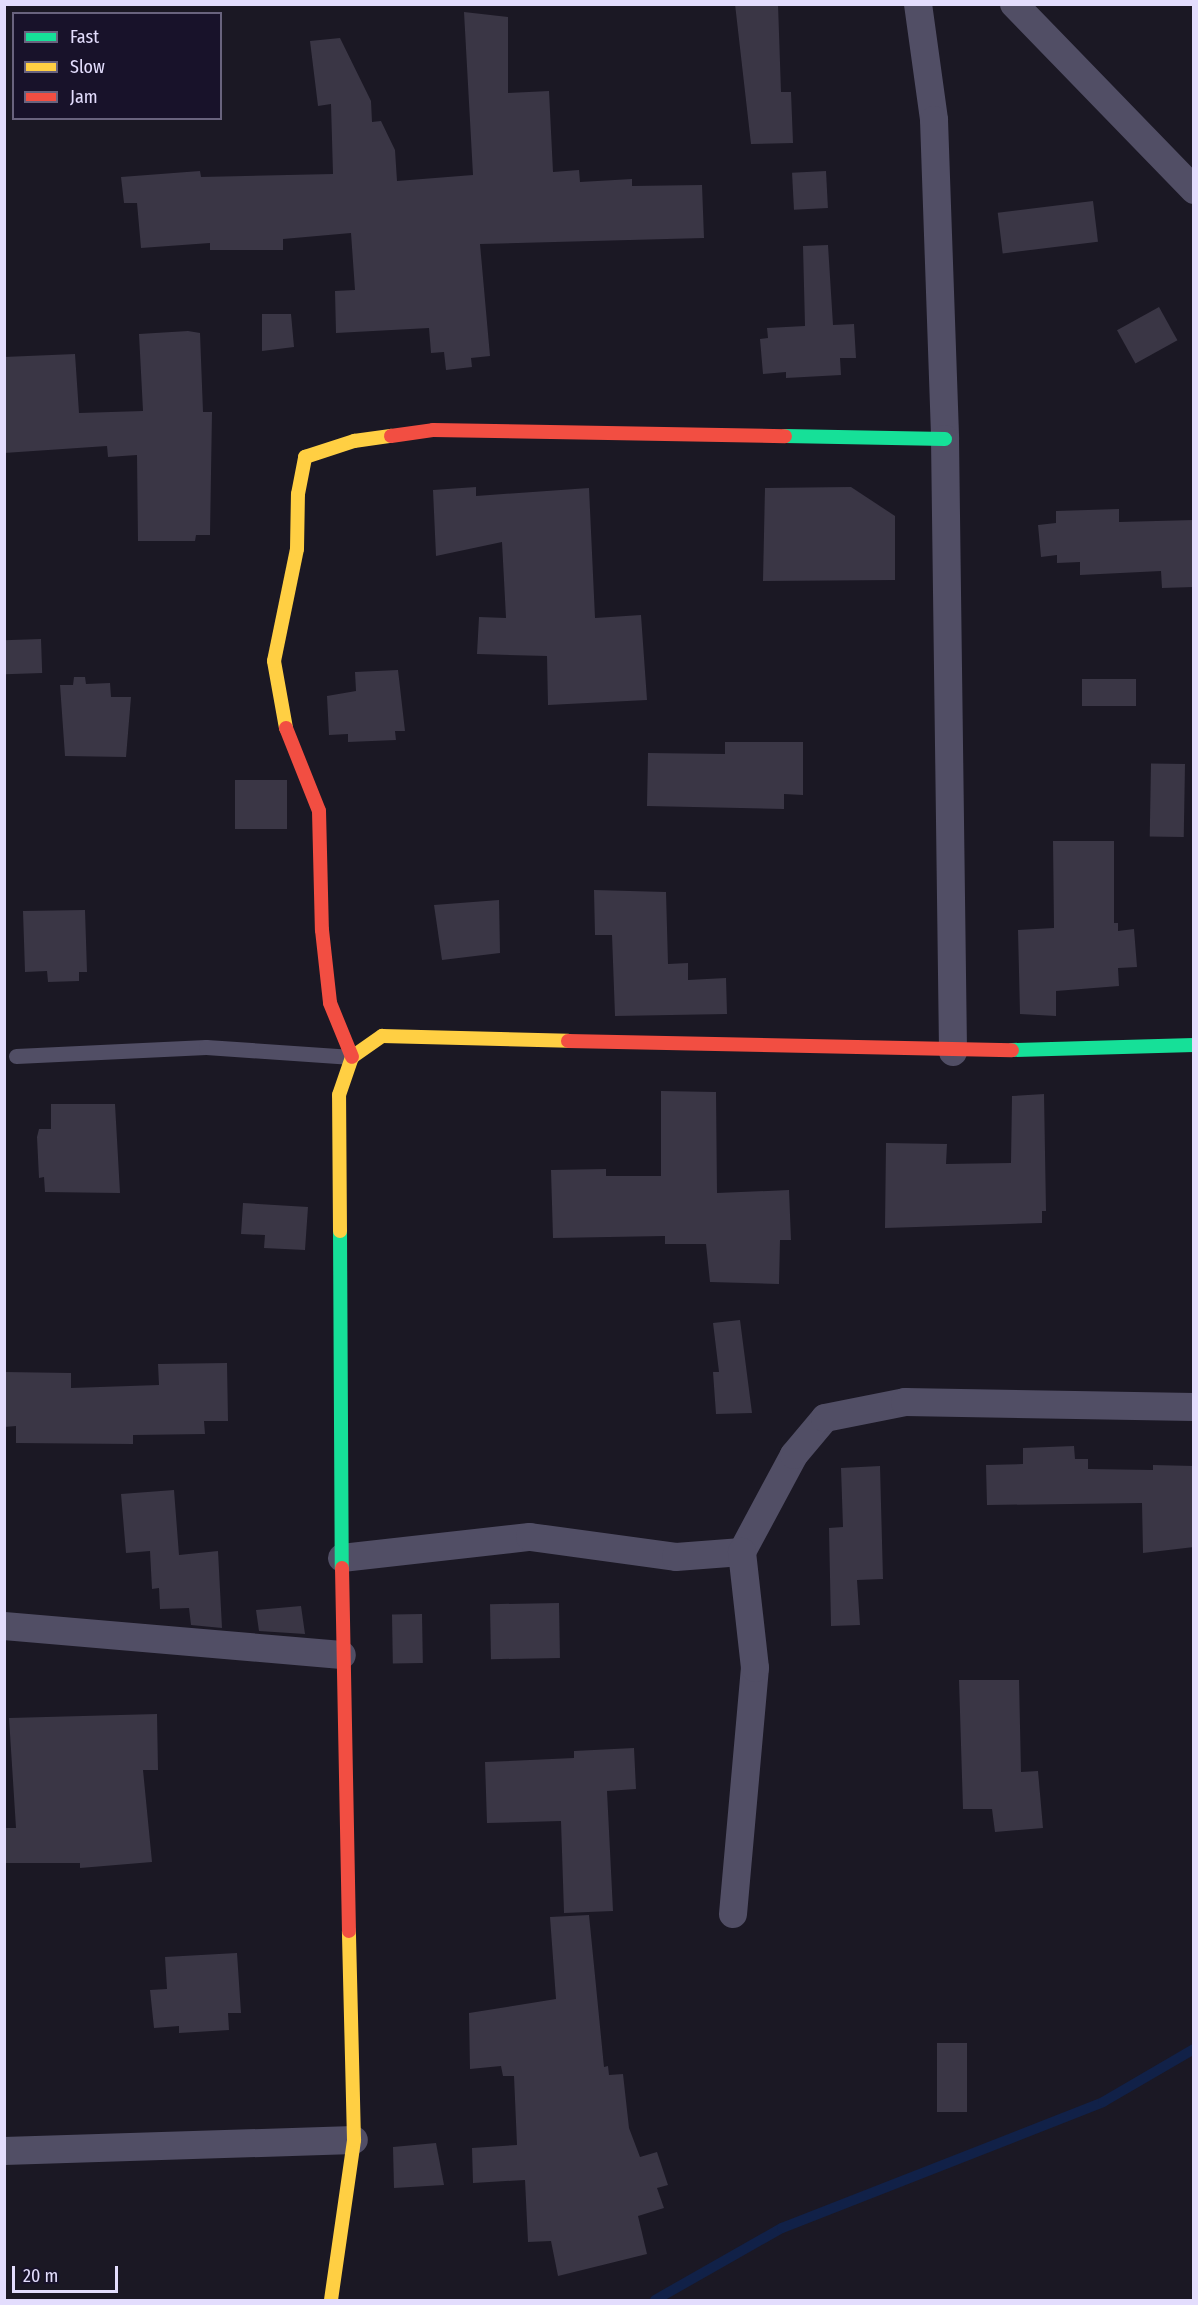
<!DOCTYPE html>
<style>
body{margin:0}
#map{position:relative;width:1198px;height:2305px;overflow:hidden;background:#1b1824;font-family:"Fira Sans Condensed",sans-serif}
div>[style]{position:absolute}
.stream>*{height:10px;margin:-5px;padding:0 5px;transform-origin:5px;border-radius:5px;background:#112148}
.building>*{inset:0;background:#3a3645;transform-origin:0 0}
.lane>*{height:15px;margin:-7.5px;padding:0 7.5px;transform-origin:7.5px;border-radius:7.5px;background:#514e65}
.street>*{height:28px;margin:-14px;padding:0 14px;transform-origin:14px;border-radius:14px;background:#514e65}
.fast>*{height:14px;margin:-7px;padding:0 7px;transform-origin:7px;border-radius:7px;background:#16e098}
.slow>*{height:14px;margin:-7px;padding:0 7px;transform-origin:7px;border-radius:7px;background:#ffcf43}
.jam>*{height:14px;margin:-7px;padding:0 7px;transform-origin:7px;border-radius:7px;background:#f24e42}
span{translate:-50% -50%;white-space:nowrap;text-align:center;line-height:1.15;-webkit-text-stroke:5px #18122a;paint-order:stroke}
.frame{position:absolute;inset:0;border:6px solid #e3ddfd;pointer-events:none}
.legend{position:absolute;left:12px;top:12px;width:210px;height:108px;box-sizing:border-box;background:#18122a;border:2px solid #69637e;margin:0;padding:8px 10px;list-style:none;font-size:18px;color:#e3ddfd}
.legend li{display:flex;align-items:center;gap:12px;height:30px}
.legend b{width:30px;border:2px solid #69637e}
.scale{position:absolute;left:12px;top:2266px;width:106px;height:27px;box-sizing:border-box;border:3px solid #e3ddfd;border-top:0;padding-left:8px;font-size:18px;line-height:21px;white-space:nowrap;color:#e3ddfd;-webkit-text-stroke:4px #18122a;paint-order:stroke}
</style>
<div id="map">
<div class="stream">
<i style="left:655px;top:2300px;width:146px;rotate:-29.6deg"></i>
<i style="left:782px;top:2228px;width:345px;rotate:-21.4deg"></i>
<i style="left:1103px;top:2102px;width:105px;rotate:-30.2deg"></i>
</div>
<div class="building">
<i style="clip-path:polygon(735px 4px,778px 4px,781px 92px,791px 92px,793px 143px,751px 144px)"></i>
<i style="clip-path:polygon(464px 12px,508px 17px,508px 93px,549px 91px,553px 172px,579px 170px,580px 182px,632px 179px,632px 186px,702px 185px,704px 238px,480px 244px,490px 356px,471px 358px,472px 367px,446px 370px,444px 352px,431px 353px,429px 328px,336px 333px,335px 291px,355px 290px,351px 233px,283px 239px,283px 250px,210px 250px,210px 243px,141px 248px,137px 203px,124px 203px,121px 177px,200px 171px,201px 177px,333px 174px,331px 104px,318px 106px,310px 41px,340px 38px,371px 101px,372px 122px,381px 121px,395px 150px,397px 181px,473px 175px)"></i>
<i style="left:826px;top:171px;width:37px;height:34px;rotate:87deg"></i>
<i style="left:1093px;top:201px;width:41px;height:96px;rotate:83deg"></i>
<i style="clip-path:polygon(828px 245px,833px 325px,854px 324px,856px 358px,840px 358px,841px 375px,786px 378px,786px 372px,763px 374px,760px 339px,768px 338px,767px 328px,805px 326px,803px 246px)"></i>
<i style="left:1159px;top:307px;width:38px;height:48px;rotate:61deg"></i>
<i style="clip-path:polygon(262px 314px,291px 314px,294px 347px,262px 351px)"></i>
<i style="clip-path:polygon(188px 331px,200px 333px,203px 412px,212px 412px,210px 535px,196px 535px,195px 541px,138px 541px,137px 455px,108px 457px,107px 446px,4px 453px,4px 357px,75px 354px,79px 413px,143px 411px,139px 334px)"></i>
<i style="clip-path:polygon(476px 487px,476px 496px,589px 488px,595px 618px,641px 615px,647px 700px,548px 705px,547px 656px,477px 654px,479px 617px,506px 618px,502px 542px,436px 556px,433px 490px)"></i>
<i style="clip-path:polygon(851px 487px,895px 516px,895px 580px,763px 581px,765px 488px)"></i>
<i style="clip-path:polygon(1119px 509px,1119px 522px,1194px 520px,1194px 587px,1162px 588px,1161px 571px,1080px 575px,1080px 562px,1057px 563px,1057px 555px,1041px 557px,1038px 525px,1056px 523px,1056px 511px)"></i>
<i style="left:41px;top:639px;width:34px;height:37px;rotate:88deg"></i>
<i style="clip-path:polygon(398px 670px,405px 731px,395px 731px,396px 740px,348px 742px,348px 734px,329px 735px,327px 696px,356px 691px,355px 672px)"></i>
<i style="clip-path:polygon(74px 677px,85px 677px,86px 684px,110px 683px,111px 697px,131px 697px,126px 757px,65px 756px,60px 685px,73px 685px)"></i>
<i style="left:1082px;top:679px;width:54px;height:27px"></i>
<i style="clip-path:polygon(725px 742px,803px 742px,803px 795px,784px 794px,784px 809px,647px 806px,648px 753px,725px 754px)"></i>
<i style="left:1185px;top:764px;width:73px;height:34px;rotate:91deg"></i>
<i style="left:235px;top:780px;width:52px;height:49px"></i>
<i style="clip-path:polygon(1053px 841px,1114px 841px,1114px 923px,1118px 923px,1118px 931px,1134px 929px,1137px 967px,1118px 968px,1119px 986px,1056px 991px,1056px 1016px,1020px 1014px,1018px 930px,1054px 928px)"></i>
<i style="clip-path:polygon(594px 890px,666px 892px,668px 964px,688px 963px,688px 980px,726px 978px,727px 1014px,615px 1016px,612px 935px,595px 935px)"></i>
<i style="clip-path:polygon(499px 900px,500px 953px,442px 960px,434px 905px)"></i>
<i style="clip-path:polygon(85px 910px,87px 972px,79px 972px,79px 981px,48px 982px,47px 971px,25px 972px,23px 911px)"></i>
<i style="clip-path:polygon(661px 1091px,716px 1092px,717px 1193px,789px 1190px,791px 1240px,780px 1240px,779px 1284px,710px 1282px,706px 1244px,665px 1244px,665px 1236px,553px 1238px,551px 1170px,606px 1169px,606px 1176px,661px 1176px)"></i>
<i style="clip-path:polygon(1044px 1094px,1046px 1211px,1042px 1211px,1042px 1223px,885px 1228px,886px 1143px,947px 1144px,946px 1164px,1011px 1163px,1012px 1096px)"></i>
<i style="clip-path:polygon(51px 1104px,115px 1104px,120px 1193px,45px 1192px,44px 1177px,39px 1178px,37px 1137px,39px 1129px,51px 1129px)"></i>
<i style="clip-path:polygon(243px 1203px,308px 1207px,305px 1250px,264px 1248px,265px 1235px,241px 1234px)"></i>
<i style="clip-path:polygon(740px 1320px,752px 1413px,716px 1414px,713px 1372px,719px 1372px,713px 1323px)"></i>
<i style="clip-path:polygon(227px 1363px,228px 1421px,204px 1421px,205px 1434px,133px 1435px,133px 1444px,16px 1443px,16px 1426px,4px 1427px,4px 1372px,71px 1373px,71px 1388px,159px 1385px,158px 1364px)"></i>
<i style="clip-path:polygon(1074px 1446px,1075px 1459px,1088px 1459px,1088px 1469px,1153px 1470px,1153px 1465px,1194px 1466px,1194px 1547px,1143px 1553px,1142px 1503px,987px 1505px,986px 1465px,1023px 1464px,1023px 1448px)"></i>
<i style="clip-path:polygon(880px 1466px,883px 1579px,857px 1580px,860px 1625px,831px 1626px,829px 1528px,843px 1527px,841px 1468px)"></i>
<i style="clip-path:polygon(174px 1490px,179px 1555px,218px 1551px,222px 1628px,191px 1625px,189px 1608px,160px 1609px,159px 1588px,152px 1589px,150px 1551px,126px 1553px,121px 1494px)"></i>
<i style="left:559px;top:1603px;width:55px;height:69px;rotate:89deg"></i>
<i style="clip-path:polygon(301px 1606px,305px 1634px,259px 1631px,256px 1610px)"></i>
<i style="left:422px;top:1614px;width:49px;height:30px;rotate:89deg"></i>
<i style="clip-path:polygon(959px 1680px,1019px 1680px,1021px 1772px,1038px 1771px,1043px 1828px,995px 1832px,992px 1809px,963px 1809px)"></i>
<i style="clip-path:polygon(157px 1714px,158px 1770px,143px 1770px,152px 1862px,80px 1868px,80px 1863px,6px 1863px,5px 1828px,16px 1828px,9px 1718px)"></i>
<i style="clip-path:polygon(634px 1748px,636px 1789px,607px 1791px,613px 1911px,564px 1913px,561px 1821px,487px 1823px,485px 1762px,574px 1758px,574px 1751px)"></i>
<i style="clip-path:polygon(589px 1915px,604px 2067px,608px 2066px,609px 2075px,623px 2074px,629px 2128px,640px 2157px,657px 2152px,668px 2185px,657px 2188px,664px 2208px,638px 2216px,647px 2254px,558px 2276px,551px 2241px,528px 2242px,525px 2180px,473px 2183px,472px 2148px,517px 2145px,514px 2076px,503px 2076px,501px 2066px,470px 2069px,469px 2013px,556px 1999px,550px 1917px)"></i>
<i style="clip-path:polygon(237px 1953px,241px 2013px,228px 2013px,229px 2030px,179px 2033px,179px 2026px,154px 2028px,150px 1990px,167px 1989px,165px 1957px)"></i>
<i style="left:937px;top:2043px;width:30px;height:69px"></i>
<i style="clip-path:polygon(436px 2143px,444px 2185px,394px 2188px,393px 2147px)"></i>
</div>
<div class="lane">
<i style="left:16px;top:1056px;width:190px;rotate:-2.7deg"></i>
<i style="left:206px;top:1047px;width:146px;rotate:3.9deg"></i>
</div>
<div class="street">
<i style="left:918px;top:4px;width:117px;rotate:82.1deg"></i>
<i style="left:934px;top:120px;width:319px;rotate:88deg"></i>
<i style="left:945px;top:439px;width:613px;rotate:89.25deg"></i>
<i style="left:1014px;top:4px;width:259px;rotate:45.9deg"></i>
<i style="left:342px;top:1558px;width:189px;rotate:-6.4deg"></i>
<i style="left:530px;top:1537px;width:147px;rotate:7.8deg"></i>
<i style="left:676px;top:1557px;width:66px;rotate:-4.3deg"></i>
<i style="left:742px;top:1552px;width:110px;rotate:-61.8deg"></i>
<i style="left:794px;top:1455px;width:48px;rotate:-50deg"></i>
<i style="left:825px;top:1418px;width:82px;rotate:-11.3deg"></i>
<i style="left:905px;top:1402px;width:289px;rotate:1deg"></i>
<i style="left:4px;top:1626px;width:339px;rotate:4.9deg"></i>
<i style="left:733px;top:1914px;width:247px;rotate:-84.9deg"></i>
<i style="left:755px;top:1668px;width:117px;rotate:-96.4deg"></i>
<i style="left:4px;top:2151px;width:350px;rotate:-1.8deg"></i>
</div>
<div class="fast">
<i style="left:785px;top:436px;width:160px;rotate:1.1deg"></i>
<i style="left:1012px;top:1050px;width:182px;rotate:-1.6deg"></i>
<i style="left:340px;top:1231px;width:337px;rotate:89.7deg"></i>
</div>
<div class="slow">
<i style="left:286px;top:728px;width:68px;rotate:-100.2deg"></i>
<i style="left:274px;top:661px;width:114px;rotate:-78.4deg"></i>
<i style="left:297px;top:549px;width:55px;rotate:-89deg"></i>
<i style="left:298px;top:494px;width:38px;rotate:-79deg"></i>
<i style="left:305px;top:457px;width:52px;rotate:-18.1deg"></i>
<i style="left:354px;top:441px;width:37px;rotate:-8deg"></i>
<i style="left:340px;top:1231px;width:136px;rotate:-90.4deg"></i>
<i style="left:339px;top:1095px;width:40px;rotate:-71.1deg"></i>
<i style="left:352px;top:1057px;width:37px;rotate:-35deg"></i>
<i style="left:382px;top:1036px;width:186px;rotate:1.5deg"></i>
<i style="left:331px;top:2300px;width:162px;rotate:-81.8deg"></i>
<i style="left:354px;top:2140px;width:209px;rotate:-91.4deg"></i>
</div>
<div class="jam">
<i style="left:391px;top:436px;width:42px;rotate:-8.1deg"></i>
<i style="left:433px;top:430px;width:352px;rotate:1deg"></i>
<i style="left:286px;top:728px;width:89px;rotate:68.3deg"></i>
<i style="left:319px;top:811px;width:119px;rotate:88.6deg"></i>
<i style="left:322px;top:930px;width:73px;rotate:83.7deg"></i>
<i style="left:330px;top:1003px;width:58px;rotate:67.8deg"></i>
<i style="left:568px;top:1041px;width:444px;rotate:1.2deg"></i>
<i style="left:342px;top:1568px;width:363px;rotate:88.9deg"></i>
</div>
<div class="frame"></div>
<ul class="legend">
<li><b style="height:8px;background:#16e098"></b>Fast</li>
<li><b style="height:8px;background:#ffcf43"></b>Slow</li>
<li><b style="height:8px;background:#f24e42"></b>Jam</li>
</ul>
<div class="scale">20 m</div>
</div>
